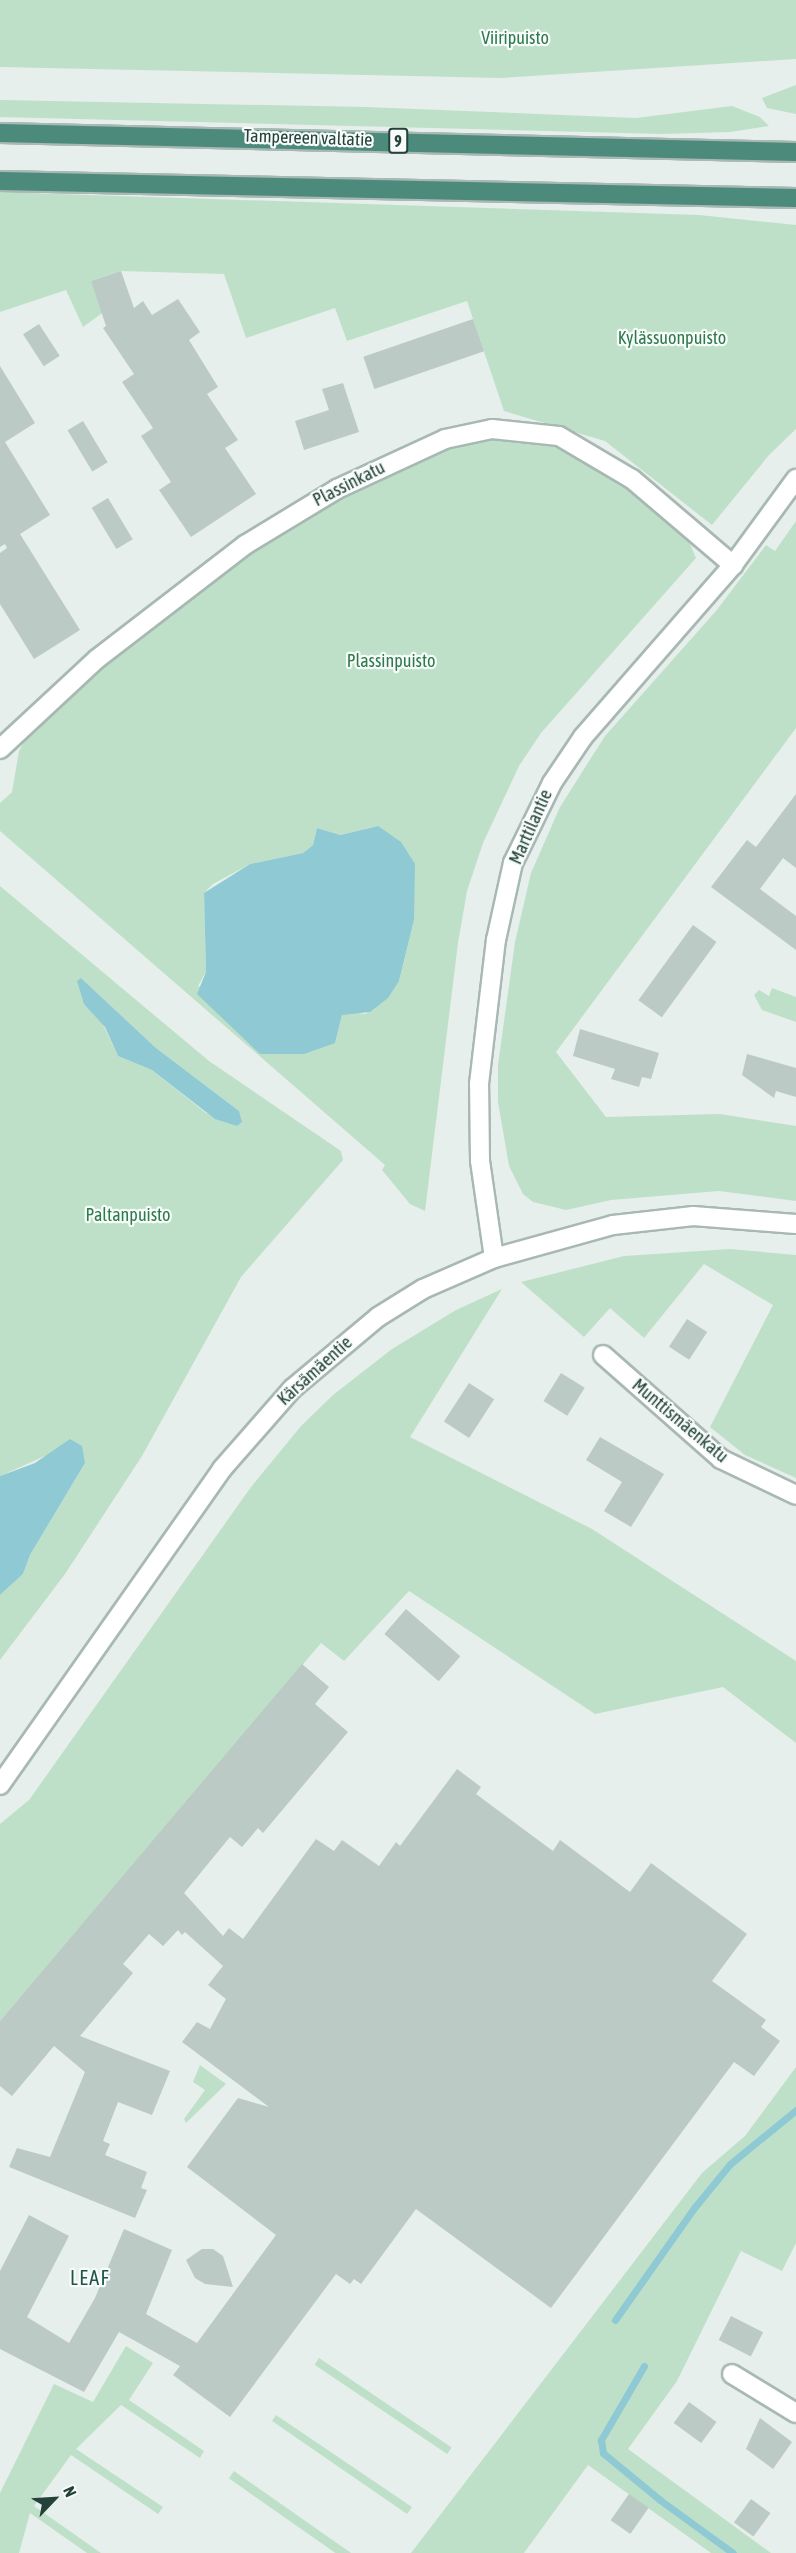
<!DOCTYPE html>
<meta charset="utf-8">
<style>
body{margin:0}
#map{position:relative;width:796px;height:2553px;overflow:hidden;background:#e6efeb;font-family:"Asap Condensed",sans-serif}
div>[style]{position:absolute}
.green>*{inset:0;background:#bfe0c8;transform-origin:0 0}
.water>*{inset:0;background:#8ec9d4}
.stream>*{height:7px;margin:-3.5px;padding:0 3.5px;transform-origin:3.5px;border-radius:3.5px;background:#8ec9d4}
.building>*{inset:0;background:#bbcac4;transform-origin:0 0}
.roads{filter:drop-shadow(2px 0 #a8b8b2) drop-shadow(-2px 0 #a8b8b2) drop-shadow(0 2px #a8b8b2) drop-shadow(0 -2px #a8b8b2)}
.minor>*{height:18px;margin:-9px;padding:0 9px;transform-origin:9px;border-radius:9px;background:#fff}
.tertiary>*{height:18px;margin:-9px;padding:0 9px;transform-origin:9px;border-radius:9px;background:#fff}
.trunk>*{height:18px;margin:-9px;padding:0 9px;transform-origin:9px;border-radius:9px;background:#4c8a7c}
span{translate:-50% -50%;white-space:nowrap;text-align:center;line-height:1.15;-webkit-text-stroke:4.5px #f7fbf9;paint-order:stroke}
.shield-label span{padding:2px 4px;background:#f7fbf9;border:2px solid;border-radius:4px;-webkit-text-stroke-width:0}
.shield-label{font-size:16px;color:#24423a;font-weight:700}
.park-label{font-size:18px;color:#2d7a4b}
.street-label{font-size:18px;color:#24423a}
.neighbourhood-label{font-size:20px;color:#1f5548;letter-spacing:1.5px}
.north{position:absolute;left:24px;top:2469px;width:60px;height:60px;-webkit-text-stroke:4px #f7fbf9;paint-order:stroke;rotate:65deg;font-size:16px;font-weight:700;line-height:24px;text-align:center;color:#24423a}
.north::after{content:'';display:block;margin:auto;width:21px;height:27px;background:#24423a;clip-path:polygon(50% 0,100% 100%,50% 72%,0 100%)}
</style>
<div id="map">
<div class="green">
<i style="clip-path:polygon(0 0,796px 0,796px 59px,501px 78px,0 67px)"></i>
<i style="clip-path:polygon(796px 85px,796px 114px,767px 108px,762px 98px)"></i>
<i style="clip-path:polygon(0 100px,366px 107px,636px 118px,732px 106px,760px 117px,769px 126px,730px 132px,662px 134px,0 117px)"></i>
<i style="clip-path:polygon(0 192px,699px 215px,796px 225px,796px 429px,769px 455px,712px 525px,605px 441px,504px 411px,467px 301px,347px 341px,335px 308px,246px 338px,224px 274px,121px 271px,91px 281px,105px 311px,83px 327px,66px 290px,0 312px)"></i>
<i style="clip-path:polygon(evenodd,513px 438px,562px 446px,618px 478px,688px 539px,696px 558px,541px 733px,519px 766px,483px 843px,467px 891px,458px 943px,425px 1211px,410px 1204px,382px 1170px,385px 1165px,0 831px,0 803px,12px 792px,19px 751px,29px 733px,133px 643px,255px 551px,334px 503px,439px 451px,474px 441px,513px 438px,378px 826px,414px 920px,399px 981px,366px 1014px,346px 1012px,342px 1015px,335px 1043px,198px 986px,206px 972px,204px 893px,213px 884px,250px 864px,303px 853px,313px 845px,317px 828px,339px 835px,378px 826px)"></i>
<i style="clip-path:polygon(796px 521px,796px 728px,556px 1052px,606px 1117px,720px 1114px,796px 1126px,796px 1201px,719px 1191px,611px 1200px,566px 1210px,533px 1202px,523px 1194px,509px 1166px,498px 1102px,498px 1065px,515px 942px,531px 873px,560px 807px,605px 736px,716px 611px,766px 545px,775px 551px)"></i>
<i style="clip-path:polygon(evenodd,0 886px,209px 1061px,341px 1151px,343px 1160px,241px 1277px,142px 1456px,65px 1574px,0 1660px,0 1595px,23px 1574px,30px 1555px,85px 1463px,45px 1456px,0 1476px,0 886px,81px 978px,156px 1048px,239px 1111px,237px 1126px,206px 1113px,152px 1070px,118px 1056px,81px 978px)"></i>
<i style="clip-path:polygon(772px 988px,796px 997px,796px 1022px,762px 1010px,754px 995px,759px 990px,769px 996px)"></i>
<i style="clip-path:polygon(730px 1249px,796px 1255px,796px 1478px,745px 1455px,710px 1427px,773px 1305px,704px 1264px,644px 1338px,610px 1308px,584px 1337px,521px 1282px,624px 1256px)"></i>
<i style="clip-path:polygon(502px 1289px,410px 1437px,592px 1529px,796px 1661px,796px 1743px,723px 1687px,595px 1714px,409px 1591px,344px 1661px,321px 1643px,0 2021px,0 1824px,29px 1800px,251px 1487px,301px 1426px,333px 1395px,392px 1349px,456px 1310px)"></i>
<i style="clip-path:polygon(200px 2065px,226px 2084px,186px 2123px,184px 2119px,205px 2090px,193px 2082px)"></i>
<i style="clip-path:polygon(796px 2067px,796px 2243px,782px 2271px,741px 2251px,677px 2381px,628px 2449px,771px 2553px,711px 2553px,588px 2465px,524px 2553px,411px 2553px,702px 2173px,745px 2136px)"></i>
<i style="clip-path:polygon(126px 2346px,153px 2363px,129px 2400px,204px 2451px,200px 2458px,121px 2405px,76px 2449px,163px 2507px,158px 2514px,71px 2455px,34px 2506px,101px 2553px,87px 2553px,30px 2513px,19px 2553px,0 2553px,0 2493px,54px 2384px,93px 2402px)"></i>
<i style="left:319px;top:2358px;width:160px;height:8px;rotate:34deg"></i>
<i style="clip-path:polygon(276px 2415px,412px 2507px,407px 2514px,272px 2421px)"></i>
<i style="left:234px;top:2471px;width:145px;height:9px;rotate:35deg"></i>
</div>
<div class="water">
<i style="clip-path:polygon(378px 826px,401px 842px,415px 864px,414px 920px,399px 981px,388px 998px,370px 1012px,342px 1015px,335px 1043px,304px 1054px,260px 1054px,197px 994px,206px 972px,204px 893px,250px 864px,303px 853px,313px 845px,317px 828px,340px 835px)"></i>
<i style="clip-path:polygon(81px 978px,156px 1048px,239px 1111px,242px 1122px,237px 1126px,215px 1119px,152px 1070px,118px 1056px,105px 1027px,84px 1004px,77px 981px)"></i>
<i style="clip-path:polygon(70px 1439px,82px 1446px,85px 1463px,30px 1555px,23px 1574px,0 1595px,0 1476px,35px 1463px)"></i>
</div>
<div class="stream">
<i style="left:615px;top:2320px;width:137px;rotate:-54.8deg"></i>
<i style="left:694px;top:2208px;width:57px;rotate:-50.7deg"></i>
<i style="left:730px;top:2164px;width:85px;rotate:-39.3deg"></i>
<i style="left:644px;top:2366px;width:86px;rotate:120.2deg"></i>
<i style="left:601px;top:2440px;width:13px;rotate:81deg"></i>
<i style="left:603px;top:2453px;width:74px;rotate:39.5deg"></i>
<i style="left:660px;top:2500px;width:90px;rotate:36deg"></i>
</div>
<div class="building">
<i style="clip-path:polygon(121px 271px,134px 308px,143px 301px,152px 315px,178px 299px,200px 332px,189px 340px,218px 387px,207px 394px,238px 440px,225px 448px,256px 494px,191px 537px,159px 490px,171px 482px,141px 436px,153px 428px,122px 382px,134px 374px,103px 328px,106px 326px,91px 281px)"></i>
<i style="left:473px;top:319px;width:34px;height:116px;rotate:71deg"></i>
<i style="left:39px;top:324px;width:38px;height:19px;rotate:57deg"></i>
<i style="clip-path:polygon(0 366px,35px 423px,5px 442px,50px 515px,20px 534px,80px 630px,34px 659px,0 604px,0 553px,7px 548px,5px 544px,0 547px)"></i>
<i style="clip-path:polygon(343px 383px,359px 432px,304px 450px,295px 421px,329px 410px,322px 389px)"></i>
<i style="left:83px;top:421px;width:48px;height:18px;rotate:59deg"></i>
<i style="left:108px;top:498px;width:48px;height:19px;rotate:59deg"></i>
<i style="clip-path:polygon(796px 794px,796px 868px,783px 858px,760px 889px,796px 916px,796px 950px,711px 887px,747px 840px,756px 847px)"></i>
<i style="left:693px;top:925px;width:29px;height:93px;rotate:36deg"></i>
<i style="clip-path:polygon(580px 1029px,659px 1053px,651px 1079px,642px 1077px,639px 1087px,611px 1079px,615px 1069px,573px 1056px)"></i>
<i style="clip-path:polygon(747px 1054px,796px 1068px,796px 1097px,776px 1091px,774px 1098px,742px 1075px)"></i>
<i style="left:687px;top:1319px;width:24px;height:33px;rotate:33deg"></i>
<i style="left:561px;top:1373px;width:28px;height:33px;rotate:32deg"></i>
<i style="left:469px;top:1383px;width:30px;height:46px;rotate:33deg"></i>
<i style="clip-path:polygon(600px 1437px,664px 1474px,631px 1527px,604px 1511px,622px 1482px,586px 1460px)"></i>
<i style="left:406px;top:1609px;width:72px;height:33px;rotate:41deg"></i>
<i style="clip-path:polygon(302px 1664px,329px 1687px,315px 1704px,348px 1732px,263px 1833px,258px 1828px,242px 1847px,230px 1837px,184px 1893px,223px 1936px,229px 1928px,243px 1939px,316px 1839px,334px 1851px,342px 1840px,379px 1866px,396px 1842px,400px 1846px,457px 1769px,481px 1787px,476px 1794px,553px 1851px,560px 1840px,630px 1892px,651px 1863px,747px 1934px,712px 1981px,766px 2020px,761px 2027px,780px 2041px,754px 2076px,734px 2062px,551px 2308px,416px 2209px,361px 2284px,354px 2279px,350px 2284px,336px 2274px,230px 2417px,173px 2375px,180px 2366px,119px 2332px,84px 2392px,0 2349px,0 2271px,29px 2215px,69px 2236px,27px 2317px,69px 2343px,95px 2298px,124px 2229px,172px 2250px,146px 2314px,197px 2343px,276px 2235px,187px 2167px,238px 2098px,269px 2107px,182px 2042px,197px 2022px,210px 2029px,226px 1999px,208px 1985px,223px 1966px,185px 1932px,182px 1935px,178px 1930px,163px 1946px,149px 1934px,123px 1964px,133px 1973px,80px 2036px,170px 2071px,152px 2115px,118px 2102px,103px 2141px,110px 2144px,105px 2155px,147px 2172px,141px 2188px,147px 2190px,135px 2218px,9px 2167px,17px 2148px,50px 2157px,85px 2072px,54px 2046px,12px 2096px,0 2086px,0 2021px)"></i>
<i style="clip-path:polygon(202px 2249px,213px 2249px,223px 2256px,233px 2287px,205px 2284px,195px 2278px,186px 2260px)"></i>
<i style="left:731px;top:2316px;width:36px;height:27px;rotate:27deg"></i>
<i style="left:689px;top:2402px;width:34px;height:26px;rotate:36deg"></i>
<i style="clip-path:polygon(760px 2418px,792px 2442px,773px 2469px,746px 2449px)"></i>
<i style="left:629px;top:2494px;width:24px;height:32px;rotate:35deg"></i>
<i style="left:751px;top:2499px;width:24px;height:29px;rotate:36deg"></i>
</div>
<div class="roads">
<div class="minor">
<i style="left:0;top:749px;width:132px;rotate:-42.9deg"></i>
<i style="left:97px;top:659px;width:187px;rotate:-37.6deg"></i>
<i style="left:245px;top:545px;width:108px;rotate:-31.3deg"></i>
<i style="left:337px;top:489px;width:119px;rotate:-24.8deg"></i>
<i style="left:445px;top:439px;width:48px;rotate:-12deg"></i>
<i style="left:492px;top:429px;width:67px;rotate:6deg"></i>
<i style="left:559px;top:436px;width:85px;rotate:30.5deg"></i>
<i style="left:632px;top:479px;width:133px;rotate:40.4deg"></i>
<i style="left:603px;top:1355px;width:157px;rotate:41.4deg"></i>
<i style="left:721px;top:1459px;width:83px;rotate:25.6deg"></i>
<i style="left:732px;top:2374px;width:75px;rotate:31.4deg"></i>
</div>
<div class="tertiary">
<i style="left:494px;top:1258px;width:98px;rotate:-98.2deg"></i>
<i style="left:480px;top:1161px;width:77px;rotate:-90.7deg"></i>
<i style="left:479px;top:1084px;width:145px;rotate:-83.3deg"></i>
<i style="left:496px;top:940px;width:79px;rotate:-77.6deg"></i>
<i style="left:513px;top:863px;width:89px;rotate:-64deg"></i>
<i style="left:552px;top:783px;width:55px;rotate:-56deg"></i>
<i style="left:583px;top:737px;width:228px;rotate:-48.9deg"></i>
<i style="left:733px;top:565px;width:107px;rotate:-53.8deg"></i>
<i style="left:0;top:1785px;width:386px;rotate:-54.9deg"></i>
<i style="left:222px;top:1469px;width:106px;rotate:-48.8deg"></i>
<i style="left:292px;top:1389px;width:112px;rotate:-39.9deg"></i>
<i style="left:378px;top:1317px;width:53px;rotate:-31.9deg"></i>
<i style="left:423px;top:1289px;width:77px;rotate:-23.6deg"></i>
<i style="left:494px;top:1258px;width:123px;rotate:-15.5deg"></i>
<i style="left:613px;top:1225px;width:81px;rotate:-6.4deg"></i>
<i style="left:693px;top:1216px;width:103px;rotate:4.4deg"></i>
</div>
<div class="trunk">
<i style="left:0;top:133px;width:796px;rotate:1.37deg"></i>
<i style="left:0;top:181px;width:796px;rotate:1.22deg"></i>
</div>
</div>
<div class="shield-label">
<span style="left:398px;top:141px">9</span>
</div>
<div class="park-label">
<span style="left:515px;top:38px">Viiripuisto</span>
<span style="left:672px;top:338px">Kylässuonpuisto</span>
<span style="left:391px;top:661px">Plassinpuisto</span>
<span style="left:128px;top:1215px">Paltanpuisto</span>
</div>
<div class="street-label">
<span style="left:308px;top:138px;rotate:2deg">Tampereen valtatie</span>
<span style="left:349px;top:484px;rotate:-27deg">Plassinkatu</span>
<span style="left:531px;top:827px;rotate:-66deg">Marttilantie</span>
<span style="left:315px;top:1371px;rotate:-42deg">Kärsämäentie</span>
<span style="left:680px;top:1421px;rotate:40deg">Munttismäenkatu</span>
</div>
<div class="neighbourhood-label">
<span style="left:90px;top:2277px">LEAF</span>
</div>
<div class="north">N</div>
</div>
